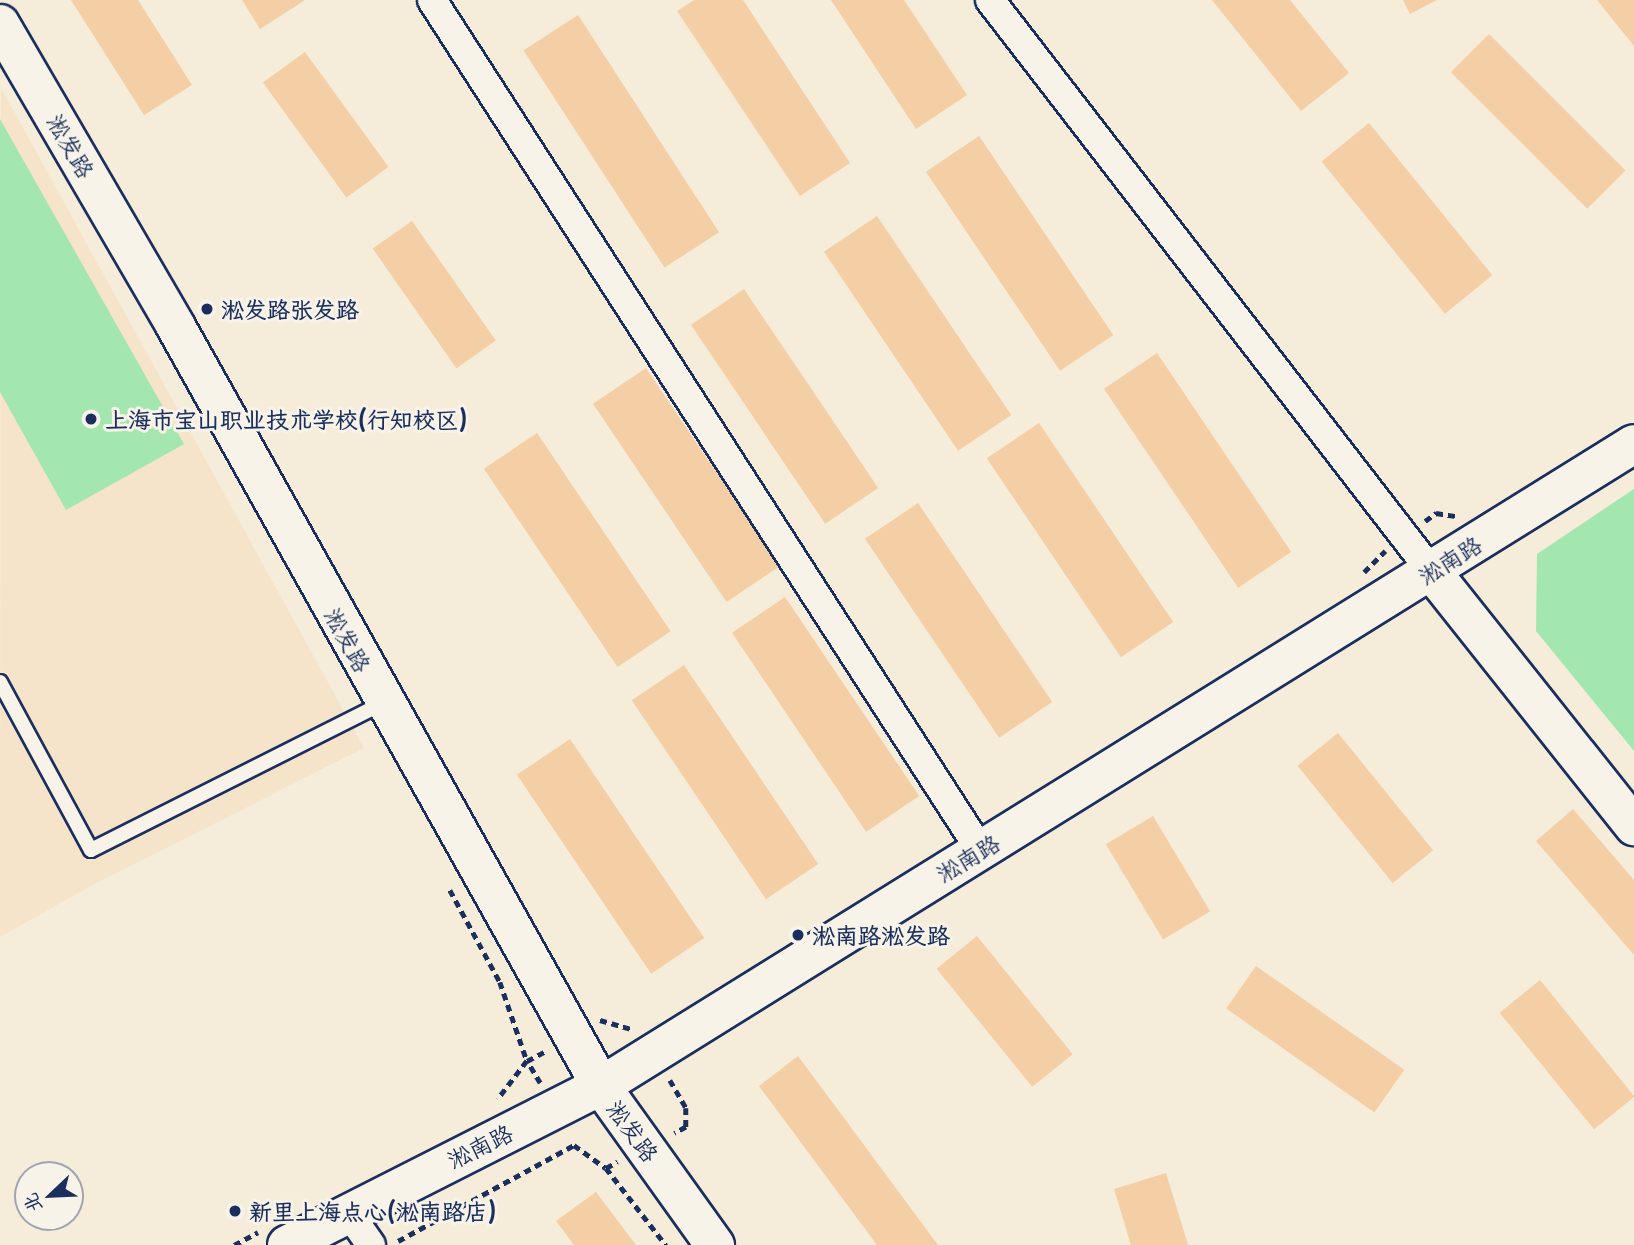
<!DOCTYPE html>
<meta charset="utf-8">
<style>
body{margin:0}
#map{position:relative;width:1634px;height:1245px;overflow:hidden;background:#f6ecda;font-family:"Playpen Sans","LXGW WenKai TC",sans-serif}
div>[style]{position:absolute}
.built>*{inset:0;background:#f5e3ca}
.green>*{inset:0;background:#a4e6b0}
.building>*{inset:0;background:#f4cea4;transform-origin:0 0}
.path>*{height:4.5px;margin-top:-2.25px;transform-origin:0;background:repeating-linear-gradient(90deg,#1b2f5e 0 7px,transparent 0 12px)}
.roads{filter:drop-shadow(2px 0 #1b2f5e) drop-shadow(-2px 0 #1b2f5e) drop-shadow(0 2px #1b2f5e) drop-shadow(0 -2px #1b2f5e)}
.lane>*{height:14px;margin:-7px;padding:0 7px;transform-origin:7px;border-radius:7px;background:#f7f3e8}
.street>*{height:28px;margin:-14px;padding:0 14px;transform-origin:14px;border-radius:14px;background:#f7f3e8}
.secondary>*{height:38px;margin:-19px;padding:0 19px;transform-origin:19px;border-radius:19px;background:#f7f3e8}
.dots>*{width:19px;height:19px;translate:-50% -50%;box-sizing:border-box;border:4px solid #f7f3e8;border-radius:50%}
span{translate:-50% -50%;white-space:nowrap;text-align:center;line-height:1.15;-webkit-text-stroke:6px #f7f3e8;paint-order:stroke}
.street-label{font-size:23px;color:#1b2f5e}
.poi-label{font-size:23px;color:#1b2f5e;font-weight:700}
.left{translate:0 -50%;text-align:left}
.north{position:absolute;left:14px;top:1161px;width:70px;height:70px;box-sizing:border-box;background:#f7f3e8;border:2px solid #9fa5b1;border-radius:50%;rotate:247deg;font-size:19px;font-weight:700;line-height:28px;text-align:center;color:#1b2f5e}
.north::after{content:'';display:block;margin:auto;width:24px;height:32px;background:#1b2f5e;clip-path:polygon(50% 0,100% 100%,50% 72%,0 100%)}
</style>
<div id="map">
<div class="built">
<i style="clip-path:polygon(1px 88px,364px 748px,98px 882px,0 937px)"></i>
</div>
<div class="green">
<i style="clip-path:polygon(0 119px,184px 444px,66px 510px,0 392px)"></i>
<i style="clip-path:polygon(1634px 489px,1634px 751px,1536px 631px,1537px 554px)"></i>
</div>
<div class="building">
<i style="clip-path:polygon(71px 0,138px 0,192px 85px,144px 115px)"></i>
<i style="clip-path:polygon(242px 0,305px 0,260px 29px)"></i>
<i style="clip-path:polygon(694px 0,743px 0,850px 163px,800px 196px,677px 11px)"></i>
<i style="clip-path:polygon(831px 0,904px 0,967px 95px,916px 129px)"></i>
<i style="clip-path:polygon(1212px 0,1290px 0,1349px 73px,1301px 111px)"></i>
<i style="clip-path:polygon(1403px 0,1437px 0,1410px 14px)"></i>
<i style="clip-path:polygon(1597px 0,1634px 0,1634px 46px)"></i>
<i style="left:578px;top:15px;width:259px;height:65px;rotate:57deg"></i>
<i style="left:1489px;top:34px;width:193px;height:54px;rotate:45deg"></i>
<i style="left:305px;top:52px;width:142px;height:52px;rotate:54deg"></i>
<i style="left:1369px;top:123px;width:196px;height:61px;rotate:51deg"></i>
<i style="left:979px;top:136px;width:240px;height:64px;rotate:56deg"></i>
<i style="left:877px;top:216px;width:240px;height:64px;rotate:56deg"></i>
<i style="left:412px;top:221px;width:146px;height:48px;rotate:55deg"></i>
<i style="left:744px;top:289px;width:240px;height:64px;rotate:56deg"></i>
<i style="left:1157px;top:353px;width:240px;height:64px;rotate:56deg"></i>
<i style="left:646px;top:368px;width:239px;height:64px;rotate:56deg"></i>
<i style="left:1039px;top:423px;width:240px;height:63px;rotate:56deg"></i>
<i style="left:537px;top:433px;width:239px;height:64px;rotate:56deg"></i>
<i style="left:918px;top:503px;width:240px;height:64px;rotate:56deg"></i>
<i style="left:785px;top:597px;width:240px;height:64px;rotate:56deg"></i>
<i style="left:684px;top:665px;width:240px;height:63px;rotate:56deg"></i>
<i style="left:1338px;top:733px;width:151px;height:52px;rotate:51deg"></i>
<i style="left:570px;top:739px;width:240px;height:64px;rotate:56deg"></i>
<i style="clip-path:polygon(1573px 809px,1634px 880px,1634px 955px,1536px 841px)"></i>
<i style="left:1153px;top:816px;width:111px;height:55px;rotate:59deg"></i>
<i style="left:977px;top:936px;width:152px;height:52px;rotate:51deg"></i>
<i style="left:1256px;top:966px;width:181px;height:52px;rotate:35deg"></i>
<i style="left:1540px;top:980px;width:150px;height:52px;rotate:51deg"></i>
<i style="clip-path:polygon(798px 1056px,938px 1245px,877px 1245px,759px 1086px)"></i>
<i style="clip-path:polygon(1166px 1173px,1188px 1245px,1131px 1245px,1114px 1189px)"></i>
<i style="clip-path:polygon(596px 1192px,636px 1245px,574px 1245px,556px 1221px)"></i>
</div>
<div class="path">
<i style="left:1425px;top:521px;width:14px;rotate:-36deg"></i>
<i style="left:1436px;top:513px;width:20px;rotate:9deg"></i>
<i style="left:1364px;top:572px;width:30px;rotate:-45deg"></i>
<i style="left:450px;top:890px;width:105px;rotate:61.5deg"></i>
<i style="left:500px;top:982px;width:83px;rotate:71.1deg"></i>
<i style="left:527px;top:1061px;width:48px;rotate:127.3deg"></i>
<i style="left:600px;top:1020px;width:32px;rotate:16deg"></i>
<i style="left:670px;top:1080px;width:32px;rotate:60deg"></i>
<i style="left:686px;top:1108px;width:19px;rotate:90deg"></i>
<i style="left:686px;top:1127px;width:13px;rotate:151deg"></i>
<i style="left:540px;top:1083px;width:26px;rotate:-121deg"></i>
<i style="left:527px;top:1061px;width:21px;rotate:-28deg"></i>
<i style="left:606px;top:1168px;width:13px;rotate:-29deg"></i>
<i style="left:398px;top:1241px;width:200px;rotate:-28.6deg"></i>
<i style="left:574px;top:1145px;width:39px;rotate:36deg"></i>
<i style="left:606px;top:1168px;width:98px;rotate:52.1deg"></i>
<i style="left:234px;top:1245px;width:27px;rotate:-28deg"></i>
</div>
<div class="roads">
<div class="lane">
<i style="left:0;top:682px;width:191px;rotate:61.6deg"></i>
<i style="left:91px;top:850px;width:327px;rotate:-26.7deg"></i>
</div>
<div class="street">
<i style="left:432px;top:0;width:1013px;rotate:57.17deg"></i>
<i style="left:990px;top:0;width:723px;rotate:52.31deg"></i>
<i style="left:348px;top:1212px;width:40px;rotate:55.1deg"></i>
</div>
<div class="secondary">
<i style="left:0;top:24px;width:348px;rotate:59.8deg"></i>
<i style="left:175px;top:325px;width:872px;rotate:60.76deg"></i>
<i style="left:601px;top:1086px;width:196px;rotate:54.4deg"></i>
<i style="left:1432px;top:572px;width:325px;rotate:51.5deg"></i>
<i style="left:287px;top:1245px;width:352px;rotate:-26.9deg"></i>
<i style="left:601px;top:1086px;width:1216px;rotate:-31.86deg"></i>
</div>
</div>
<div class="dots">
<i style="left:207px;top:309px;background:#1b2f5e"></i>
<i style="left:91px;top:419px;background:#1b2f5e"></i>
<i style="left:798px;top:935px;background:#1b2f5e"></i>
<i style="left:235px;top:1211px;background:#1b2f5e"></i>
</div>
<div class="street-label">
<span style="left:71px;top:146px;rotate:60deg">淞发路</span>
<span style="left:1450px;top:560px;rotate:-32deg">淞南路</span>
<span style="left:348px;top:640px;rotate:61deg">淞发路</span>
<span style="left:968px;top:858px;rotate:-31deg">淞南路</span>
<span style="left:633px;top:1131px;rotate:54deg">淞发路</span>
<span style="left:480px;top:1146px;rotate:-26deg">淞南路</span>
</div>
<div class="poi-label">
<span class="left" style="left:221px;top:309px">淞发路张发路</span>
<span class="left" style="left:105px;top:419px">上海市宝山职业技术学校(行知校区)</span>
<span class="left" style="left:812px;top:935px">淞南路淞发路</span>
<span class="left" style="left:249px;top:1211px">新里上海点心(淞南路店)</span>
</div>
<div class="north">北</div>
</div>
